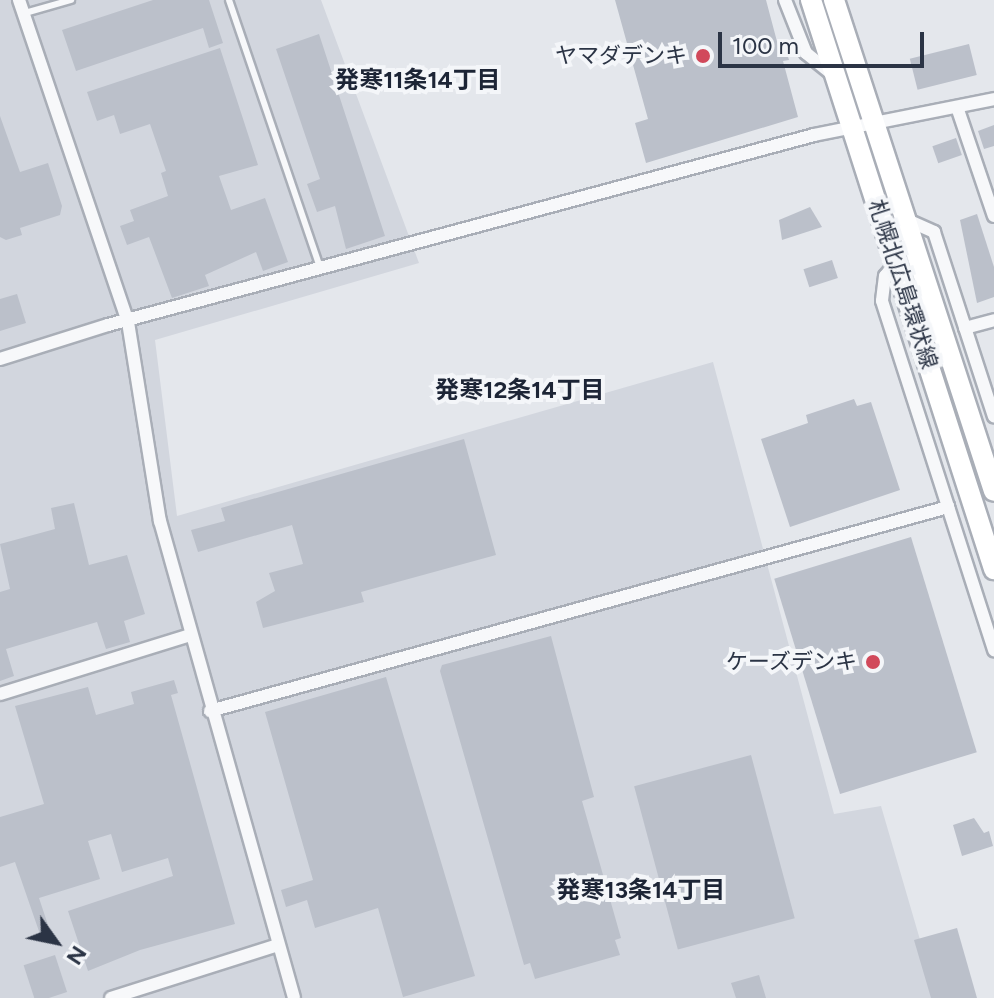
<!DOCTYPE html>
<meta charset="utf-8">
<style>
body{margin:0}
#map{position:relative;width:994px;height:998px;overflow:hidden;background:#e4e7ec;font-family:Figtree,"Noto Sans JP",sans-serif}
div>[style]{position:absolute}
.built>*{inset:0;background:#d2d6de}
.building>*{inset:0;background:#bbc0ca;transform-origin:0 0}
.roads{filter:drop-shadow(2px 0 #a9aeb7) drop-shadow(-2px 0 #a9aeb7) drop-shadow(0 2px #a9aeb7) drop-shadow(0 -2px #a9aeb7)}
.service>*{height:6px;margin:-3px;padding:0 3px;transform-origin:3px;border-radius:3px;background:#f7f8fa}
.minor>*{height:12px;margin:-6px;padding:0 6px;transform-origin:6px;border-radius:6px;background:#f7f8fa}
.primary>*{height:20px;margin:-10px;padding:0 10px;transform-origin:10px;border-radius:10px;background:#fff}
.dots>*{width:22px;height:22px;translate:-50% -50%;box-sizing:border-box;border:4px solid #f4f6f9;border-radius:50%}
span{translate:-50% -50%;white-space:nowrap;text-align:center;line-height:1.15;-webkit-text-stroke:8px #f4f6f9;paint-order:stroke}
.poi-label{font-size:22px;color:#2b3445}
.right{translate:-100% -50%;text-align:right}
.street-label{font-size:22px;color:#2b3445}
.neighbourhood-label{font-size:24px;color:#1d2536;font-weight:700}
.north{position:absolute;left:16px;top:902px;width:80px;height:80px;-webkit-text-stroke:6px #f4f6f9;paint-order:stroke;rotate:123deg;font-size:22px;font-weight:700;line-height:32px;text-align:center;color:#2b3445}
.north::after{content:'';display:block;margin:auto;width:28px;height:36px;background:#2b3445;clip-path:polygon(50% 0,100% 100%,50% 72%,0 100%)}
.scale{position:absolute;left:718px;top:32px;width:206px;height:36px;box-sizing:border-box;border:4px solid #2b3445;border-top:0;padding-left:10px;font-size:24px;line-height:28px;white-space:nowrap;color:#2b3445;-webkit-text-stroke:6px #f4f6f9;paint-order:stroke}
</style>
<div id="map">
<div class="built">
<i style="clip-path:polygon(0 0,321px 0,419px 263px,155px 340px,177px 516px,713px 362px,834px 814px,881px 806px,937px 998px,0 998px)"></i>
</div>
<div class="building">
<i style="clip-path:polygon(153px 0,209px 0,223px 43px,209px 48px,203px 28px,76px 71px,62px 30px)"></i>
<i style="clip-path:polygon(615px 0,766px 0,779px 49px,785px 47px,789px 60px,783px 61px,798px 117px,646px 163px,635px 123px,648px 119px)"></i>
<i style="clip-path:polygon(319px 34px,385px 236px,346px 249px,335px 206px,317px 212px,307px 184px,320px 179px,276px 49px)"></i>
<i style="left:969px;top:44px;width:32px;height:61px;rotate:76deg"></i>
<i style="clip-path:polygon(220px 48px,258px 165px,219px 176px,231px 210px,265px 198px,288px 262px,263px 271px,256px 252px,205px 275px,209px 286px,172px 298px,149px 237px,127px 245px,120px 226px,134px 221px,130px 210px,168px 196px,161px 173px,166px 171px,150px 124px,120px 134px,114px 115px,97px 121px,87px 92px)"></i>
<i style="clip-path:polygon(0 116px,20px 172px,48px 163px,62px 206px,60px 215px,20px 228px,22px 235px,6px 240px,0 237px)"></i>
<i style="clip-path:polygon(994px 125px,994px 146px,984px 149px,978px 131px)"></i>
<i style="left:956px;top:138px;width:18px;height:25px;rotate:71deg"></i>
<i style="clip-path:polygon(810px 207px,822px 227px,782px 240px,779px 220px)"></i>
<i style="clip-path:polygon(977px 214px,994px 267px,994px 297px,977px 303px,960px 220px)"></i>
<i style="left:832px;top:260px;width:19px;height:30px;rotate:72deg"></i>
<i style="clip-path:polygon(17px 294px,26px 323px,0 331px,0 299px)"></i>
<i style="clip-path:polygon(854px 399px,857px 406px,871px 402px,900px 490px,790px 527px,761px 439px,808px 423px,806px 415px)"></i>
<i style="clip-path:polygon(464px 439px,496px 555px,361px 592px,364px 602px,263px 628px,256px 602px,275px 591px,269px 573px,303px 564px,292px 525px,198px 552px,191px 530px,225px 521px,221px 508px)"></i>
<i style="clip-path:polygon(74px 503px,89px 565px,127px 555px,145px 614px,124px 621px,130px 642px,106px 649px,97px 622px,6px 649px,14px 676px,0 681px,0 592px,10px 589px,0 544px,55px 529px,51px 508px)"></i>
<i style="left:911px;top:537px;width:225px;height:143px;rotate:73deg"></i>
<i style="clip-path:polygon(551px 636px,594px 797px,582px 801px,621px 938px,615px 940px,620px 955px,535px 979px,530px 963px,524px 965px,440px 671px,442px 665px)"></i>
<i style="clip-path:polygon(386px 677px,475px 976px,403px 997px,378px 908px,315px 928px,307px 900px,286px 907px,281px 890px,313px 880px,265px 712px)"></i>
<i style="clip-path:polygon(174px 680px,178px 693px,171px 695px,235px 924px,140px 950px,88px 971px,68px 911px,173px 876px,168px 858px,122px 872px,111px 834px,88px 841px,100px 879px,39px 898px,52px 937px,42px 940px,15px 862px,0 867px,0 817px,44px 804px,15px 706px,88px 687px,96px 715px,134px 704px,131px 692px)"></i>
<i style="left:751px;top:755px;width:169px;height:121px;rotate:75deg"></i>
<i style="clip-path:polygon(974px 818px,984px 833px,989px 831px,993px 846px,962px 856px,953px 825px)"></i>
<i style="clip-path:polygon(957px 928px,977px 998px,931px 998px,914px 940px)"></i>
<i style="left:55px;top:955px;width:39px;height:33px;rotate:72deg"></i>
<i style="clip-path:polygon(759px 975px,766px 998px,736px 998px,731px 983px)"></i>
</div>
<div class="roads">
<div class="service">
<i style="left:229px;top:0;width:283px;rotate:71.2deg"></i>
<i style="left:25px;top:13px;width:48px;rotate:-15.8deg"></i>
</div>
<div class="minor">
<i style="left:19px;top:0;width:340px;rotate:71.3deg"></i>
<i style="left:128px;top:322px;width:202px;rotate:80.9deg"></i>
<i style="left:160px;top:521px;width:495px;rotate:74.3deg"></i>
<i style="left:785px;top:0;width:57px;rotate:68.4deg"></i>
<i style="left:806px;top:53px;width:36px;rotate:39deg"></i>
<i style="left:957px;top:107px;width:115px;rotate:71.3deg"></i>
<i style="left:905px;top:219px;width:32px;rotate:24deg"></i>
<i style="left:934px;top:232px;width:194px;rotate:72deg"></i>
<i style="left:896px;top:263px;width:17px;rotate:130deg"></i>
<i style="left:885px;top:276px;width:25px;rotate:97deg"></i>
<i style="left:882px;top:301px;width:367px;rotate:72.2deg"></i>
<i style="left:965px;top:328px;width:30px;rotate:-15deg"></i>
<i style="left:0;top:359px;width:113px;rotate:-17.5deg"></i>
<i style="left:108px;top:325px;width:731px;rotate:-15.06deg"></i>
<i style="left:814px;top:135px;width:184px;rotate:-11.3deg"></i>
<i style="left:0;top:694px;width:200px;rotate:-17.2deg"></i>
<i style="left:210px;top:711px;width:766px;rotate:-15.45deg"></i>
<i style="left:111px;top:998px;width:175px;rotate:-17.6deg"></i>
</div>
<div class="primary">
<i style="left:811px;top:0;width:598px;rotate:72.17deg"></i>
<i style="left:834px;top:0;width:516px;rotate:71.95deg"></i>
</div>
</div>
<div class="dots">
<i style="left:703px;top:56px;background:#d1495b"></i>
<i style="left:873px;top:662px;background:#d1495b"></i>
</div>
<div class="poi-label">
<span class="right" style="left:687px;top:56px">ヤマダデンキ</span>
<span class="right" style="left:857px;top:662px">ケーズデンキ</span>
</div>
<div class="street-label">
<span style="left:903px;top:284px;rotate:72deg">札幌北広島環状線</span>
</div>
<div class="neighbourhood-label">
<span style="left:418px;top:80px">発寒11条14丁目</span>
<span style="left:520px;top:390px">発寒12条14丁目</span>
<span style="left:641px;top:890px">発寒13条14丁目</span>
</div>
<div class="north">N</div>
<div class="scale">100 m</div>
</div>
